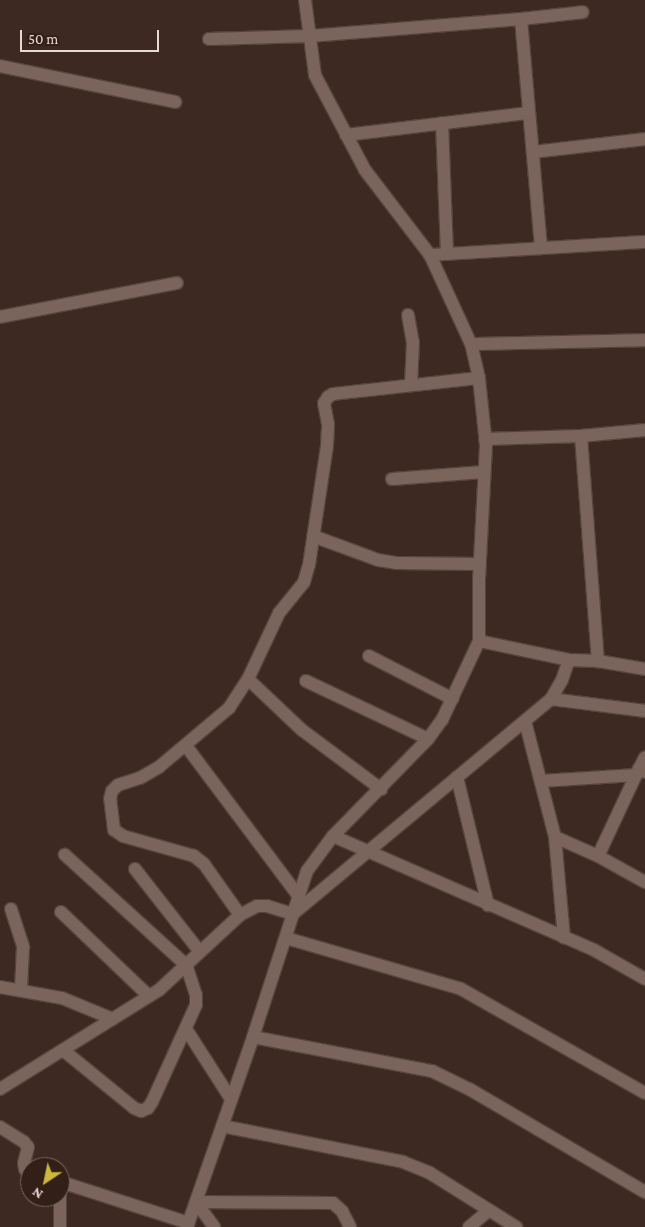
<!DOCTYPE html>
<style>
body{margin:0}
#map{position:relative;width:645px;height:1227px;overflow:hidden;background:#3d2921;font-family:"Crimson Pro",serif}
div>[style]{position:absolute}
.roads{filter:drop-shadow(1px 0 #56453e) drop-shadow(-1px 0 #56453e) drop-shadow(0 1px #56453e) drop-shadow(0 -1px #56453e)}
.minor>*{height:12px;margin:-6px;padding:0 6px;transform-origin:6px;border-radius:6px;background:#7b645b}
span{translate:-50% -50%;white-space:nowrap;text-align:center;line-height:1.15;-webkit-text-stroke:4.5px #321f18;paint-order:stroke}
.north{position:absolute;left:20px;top:1157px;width:50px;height:50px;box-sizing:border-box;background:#321f18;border:1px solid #7a6963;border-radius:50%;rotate:214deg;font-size:14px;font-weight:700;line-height:20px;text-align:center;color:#e6d8d3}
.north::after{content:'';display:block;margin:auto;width:18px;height:22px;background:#ceb838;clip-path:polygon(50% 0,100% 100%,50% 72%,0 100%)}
.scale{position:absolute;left:20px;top:30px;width:139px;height:22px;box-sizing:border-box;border:2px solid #e6d8d3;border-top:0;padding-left:6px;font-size:15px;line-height:18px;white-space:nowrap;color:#e6d8d3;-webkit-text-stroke:4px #321f18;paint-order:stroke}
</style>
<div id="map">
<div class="roads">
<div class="minor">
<i style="left:521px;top:19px;width:62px;rotate:-6.4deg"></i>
<i style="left:209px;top:39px;width:101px;rotate:-1.7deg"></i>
<i style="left:310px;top:36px;width:212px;rotate:-4.6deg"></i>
<i style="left:521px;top:19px;width:230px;rotate:85deg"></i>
<i style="left:0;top:66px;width:179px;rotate:11.6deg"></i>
<i style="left:442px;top:123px;width:131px;rotate:87.8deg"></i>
<i style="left:346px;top:135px;width:184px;rotate:-6.9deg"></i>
<i style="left:533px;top:152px;width:113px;rotate:-6.6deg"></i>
<i style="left:430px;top:255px;width:215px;rotate:-3.5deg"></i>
<i style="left:408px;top:315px;width:27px;rotate:80deg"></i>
<i style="left:413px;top:342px;width:43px;rotate:92.7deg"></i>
<i style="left:0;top:317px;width:180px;rotate:-10.9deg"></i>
<i style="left:471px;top:344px;width:174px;rotate:-1.3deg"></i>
<i style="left:581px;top:436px;width:64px;rotate:-5.4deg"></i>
<i style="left:485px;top:439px;width:96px;rotate:-1.8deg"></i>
<i style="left:581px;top:436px;width:226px;rotate:85.7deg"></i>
<i style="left:392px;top:479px;width:92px;rotate:-4.4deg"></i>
<i style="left:313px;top:536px;width:69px;rotate:20.3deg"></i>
<i style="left:378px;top:560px;width:18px;rotate:9deg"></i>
<i style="left:396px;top:563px;width:84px;rotate:0.7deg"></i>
<i style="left:479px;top:641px;width:92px;rotate:11.9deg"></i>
<i style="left:569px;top:660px;width:29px;rotate:2deg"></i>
<i style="left:598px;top:661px;width:48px;rotate:9.7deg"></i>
<i style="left:369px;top:656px;width:94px;rotate:27.1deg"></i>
<i style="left:248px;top:679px;width:74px;rotate:43.4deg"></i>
<i style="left:302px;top:730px;width:99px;rotate:36.8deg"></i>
<i style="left:306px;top:681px;width:135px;rotate:25.4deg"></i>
<i style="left:551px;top:699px;width:95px;rotate:7.3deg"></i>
<i style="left:525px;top:721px;width:120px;rotate:75.5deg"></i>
<i style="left:555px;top:837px;width:101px;rotate:84.9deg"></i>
<i style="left:186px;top:746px;width:186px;rotate:53.1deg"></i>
<i style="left:639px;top:769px;width:13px;rotate:-63deg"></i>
<i style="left:645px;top:772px;width:7px;rotate:-153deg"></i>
<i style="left:639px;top:769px;width:7px;rotate:117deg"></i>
<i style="left:636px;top:775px;width:89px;rotate:115.1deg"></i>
<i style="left:598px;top:856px;width:54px;rotate:29deg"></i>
<i style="left:457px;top:777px;width:132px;rotate:76.4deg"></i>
<i style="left:541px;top:781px;width:95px;rotate:-3.6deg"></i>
<i style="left:333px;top:836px;width:285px;rotate:23.6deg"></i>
<i style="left:594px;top:950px;width:59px;rotate:29.6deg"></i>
<i style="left:555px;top:837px;width:47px;rotate:23.8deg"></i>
<i style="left:135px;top:869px;width:105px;rotate:51.9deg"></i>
<i style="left:11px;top:909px;width:40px;rotate:72deg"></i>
<i style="left:23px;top:947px;width:43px;rotate:92.7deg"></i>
<i style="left:61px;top:912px;width:122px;rotate:43.7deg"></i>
<i style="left:240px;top:915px;width:62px;rotate:-125.2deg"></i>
<i style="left:204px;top:864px;width:13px;rotate:-141deg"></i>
<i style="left:194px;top:856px;width:74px;rotate:-164.3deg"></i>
<i style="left:123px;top:836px;width:11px;rotate:-146deg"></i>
<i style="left:114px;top:830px;width:31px;rotate:-97deg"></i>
<i style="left:110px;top:799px;width:8px;rotate:-76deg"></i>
<i style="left:112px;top:791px;width:8px;rotate:-45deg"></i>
<i style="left:118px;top:785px;width:23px;rotate:-18deg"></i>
<i style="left:140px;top:778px;width:22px;rotate:-30deg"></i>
<i style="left:159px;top:767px;width:92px;rotate:-40.1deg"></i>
<i style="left:229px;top:708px;width:35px;rotate:-57deg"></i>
<i style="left:248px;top:679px;width:73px;rotate:-64.8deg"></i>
<i style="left:279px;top:613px;width:40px;rotate:-51deg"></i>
<i style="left:304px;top:582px;width:18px;rotate:-74deg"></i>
<i style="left:309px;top:565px;width:120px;rotate:-81.4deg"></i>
<i style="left:327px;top:446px;width:22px;rotate:-87deg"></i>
<i style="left:328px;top:424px;width:21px;rotate:-101deg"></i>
<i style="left:324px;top:403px;width:7px;rotate:-56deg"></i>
<i style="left:328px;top:397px;width:6px;rotate:-31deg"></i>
<i style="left:333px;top:394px;width:147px;rotate:-6.3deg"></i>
<i style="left:286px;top:938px;width:182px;rotate:16.2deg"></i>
<i style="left:461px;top:989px;width:211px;rotate:29.5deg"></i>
<i style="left:0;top:987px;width:63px;rotate:10.1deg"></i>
<i style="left:62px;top:998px;width:55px;rotate:22.4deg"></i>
<i style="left:186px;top:1029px;width:83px;rotate:57.3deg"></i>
<i style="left:253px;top:1037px;width:182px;rotate:10.8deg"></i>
<i style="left:432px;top:1071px;width:43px;rotate:26deg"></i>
<i style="left:471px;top:1090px;width:202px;rotate:30.4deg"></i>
<i style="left:63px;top:1050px;width:92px;rotate:39.2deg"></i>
<i style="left:134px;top:1108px;width:8px;rotate:23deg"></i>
<i style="left:141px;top:1111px;width:8px;rotate:-23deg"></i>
<i style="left:148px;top:1108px;width:7px;rotate:-56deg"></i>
<i style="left:152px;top:1102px;width:107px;rotate:-65.6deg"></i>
<i style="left:196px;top:1005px;width:10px;rotate:-90deg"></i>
<i style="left:196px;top:995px;width:32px;rotate:-108deg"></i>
<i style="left:186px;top:965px;width:164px;rotate:-137.7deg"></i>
<i style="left:0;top:1089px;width:187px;rotate:-31.9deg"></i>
<i style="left:159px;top:990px;width:110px;rotate:-42.8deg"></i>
<i style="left:240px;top:915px;width:19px;rotate:-28deg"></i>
<i style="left:257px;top:906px;width:10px"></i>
<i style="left:267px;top:906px;width:27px;rotate:17deg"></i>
<i style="left:293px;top:914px;width:336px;rotate:-39.8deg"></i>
<i style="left:551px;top:699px;width:22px;rotate:-60deg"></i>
<i style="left:562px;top:680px;width:21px;rotate:-71deg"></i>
<i style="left:222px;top:1126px;width:185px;rotate:11.2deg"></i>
<i style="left:403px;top:1162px;width:29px;rotate:22deg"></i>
<i style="left:430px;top:1173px;width:102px;rotate:32.1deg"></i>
<i style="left:0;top:1127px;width:28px;rotate:32deg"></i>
<i style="left:24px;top:1142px;width:6px;rotate:51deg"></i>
<i style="left:28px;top:1147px;width:16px;rotate:104deg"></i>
<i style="left:24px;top:1163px;width:6px;rotate:81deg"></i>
<i style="left:25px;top:1169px;width:6px;rotate:39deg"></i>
<i style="left:61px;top:1182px;width:134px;rotate:17.8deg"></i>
<i style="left:196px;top:1202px;width:137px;rotate:0.4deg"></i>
<i style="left:333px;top:1203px;width:12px;rotate:42deg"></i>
<i style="left:342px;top:1211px;width:18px;rotate:63deg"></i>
<i style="left:196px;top:1202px;width:31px;rotate:54deg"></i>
<i style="left:60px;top:1227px;width:45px;rotate:-90deg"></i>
<i style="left:187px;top:1227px;width:201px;rotate:-70.8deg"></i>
<i style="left:253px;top:1037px;width:175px;rotate:-72deg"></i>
<i style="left:307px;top:871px;width:44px;rotate:-53.4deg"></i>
<i style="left:333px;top:836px;width:136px;rotate:-45.6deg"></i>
<i style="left:428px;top:739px;width:24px;rotate:-54deg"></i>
<i style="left:442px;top:720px;width:87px;rotate:-64.9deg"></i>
<i style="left:479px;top:641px;width:62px;rotate:-90deg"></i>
<i style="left:479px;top:579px;width:134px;rotate:-87deg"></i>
<i style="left:486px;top:445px;width:67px;rotate:-96deg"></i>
<i style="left:479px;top:378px;width:35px;rotate:-103deg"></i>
<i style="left:471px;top:344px;width:98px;rotate:-114.7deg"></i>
<i style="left:430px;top:255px;width:107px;rotate:-127.4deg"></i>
<i style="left:365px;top:170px;width:107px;rotate:-117.8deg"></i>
<i style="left:315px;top:75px;width:76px;rotate:-97.6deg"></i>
<i style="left:469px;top:1227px;width:26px;rotate:-40deg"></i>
</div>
</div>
<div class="north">N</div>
<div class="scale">50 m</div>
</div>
